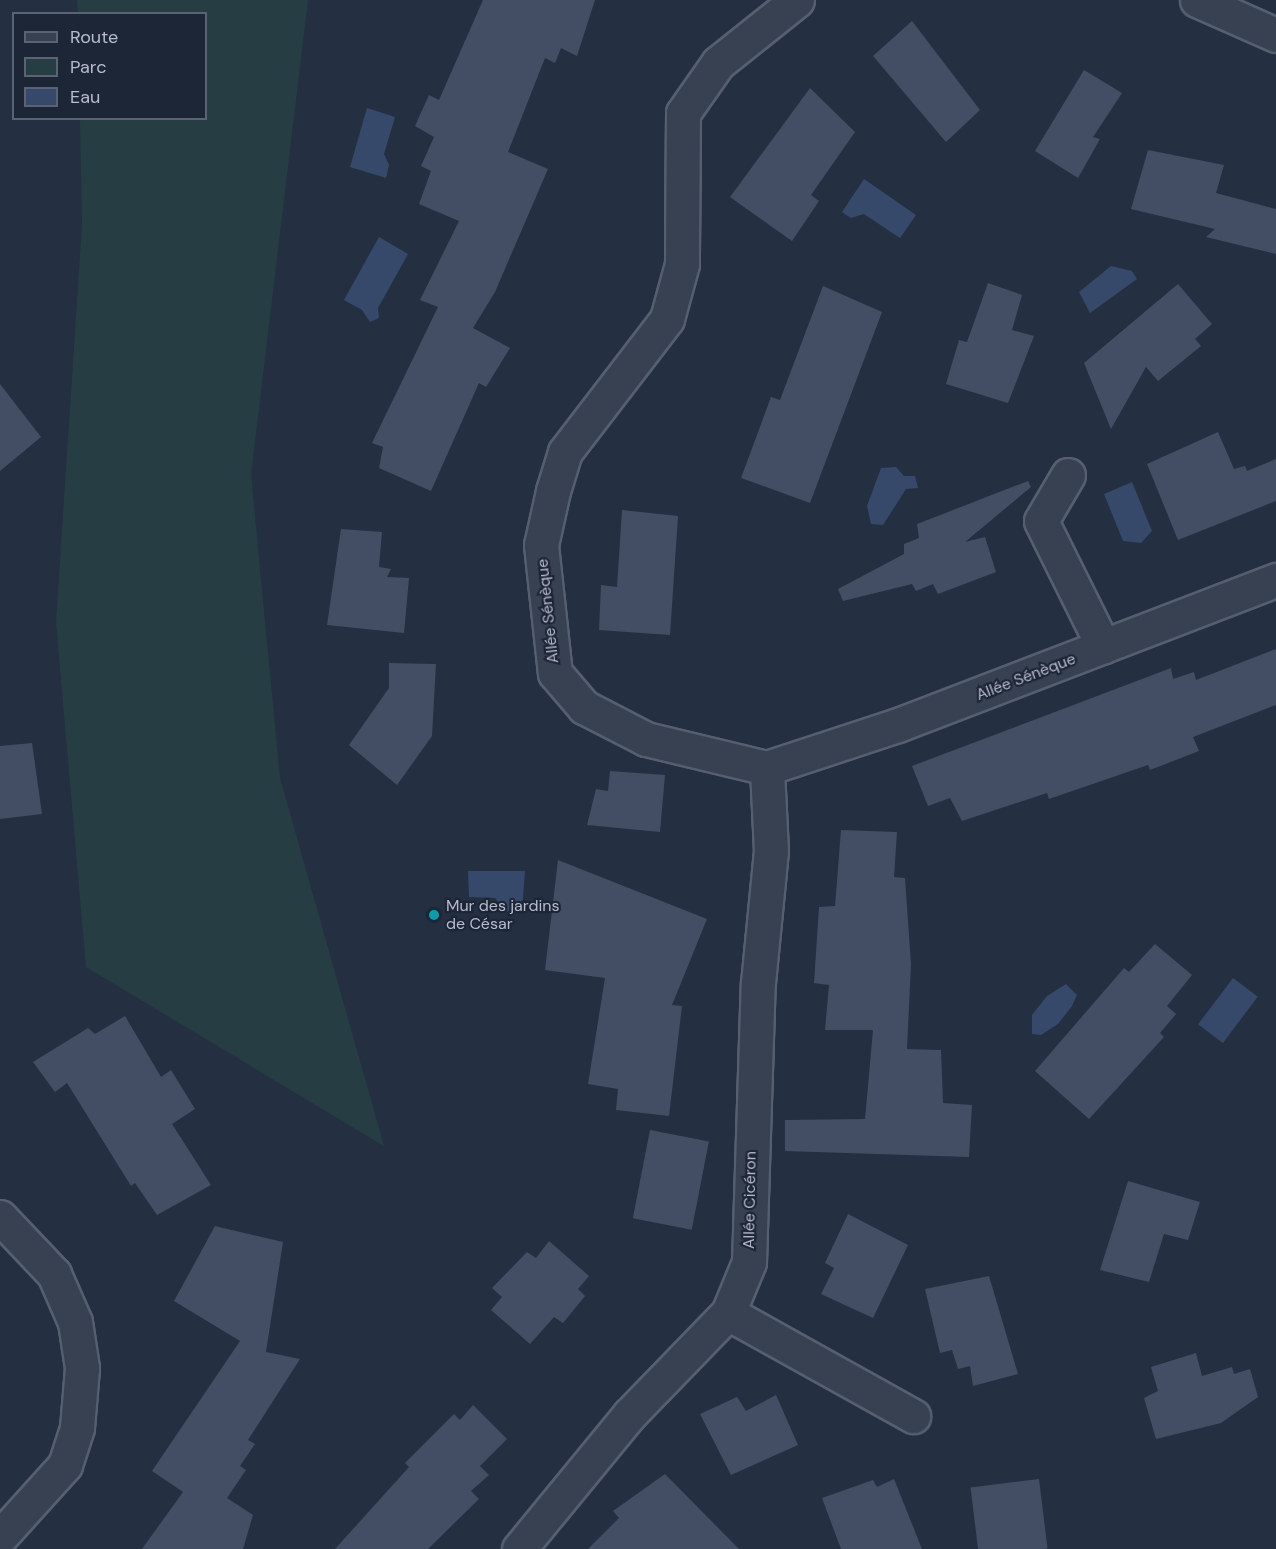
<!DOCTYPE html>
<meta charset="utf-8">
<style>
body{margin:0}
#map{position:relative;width:1276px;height:1549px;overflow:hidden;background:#242f42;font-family:"DM Sans",sans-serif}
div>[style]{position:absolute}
.green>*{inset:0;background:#263e43}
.water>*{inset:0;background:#37496a;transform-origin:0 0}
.building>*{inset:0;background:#434e64;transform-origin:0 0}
.roads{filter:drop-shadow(2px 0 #565f6f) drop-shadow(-2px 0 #565f6f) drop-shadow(0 2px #565f6f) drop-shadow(0 -2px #565f6f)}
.minor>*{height:33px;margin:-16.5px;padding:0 16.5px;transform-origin:16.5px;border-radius:16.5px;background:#384152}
.dots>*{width:16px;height:16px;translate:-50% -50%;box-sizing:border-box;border:3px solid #1d2637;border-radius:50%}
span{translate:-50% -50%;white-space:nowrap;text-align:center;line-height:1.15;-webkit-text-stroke:4.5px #1d2637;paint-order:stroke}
.street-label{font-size:16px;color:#b5bccc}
.poi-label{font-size:16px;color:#b5bccc}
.left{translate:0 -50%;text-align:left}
.legend{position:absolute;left:12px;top:12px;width:195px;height:108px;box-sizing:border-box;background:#1d2637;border:2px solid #5a6273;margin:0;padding:8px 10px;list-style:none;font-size:18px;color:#b5bccc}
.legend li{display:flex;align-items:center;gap:12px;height:30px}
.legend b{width:30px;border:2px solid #5a6273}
</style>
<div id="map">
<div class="green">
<i style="clip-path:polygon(77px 0,308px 0,251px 475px,280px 778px,384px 1146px,86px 967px,56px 622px,82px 225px,80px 119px,206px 118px,206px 14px,78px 13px)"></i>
</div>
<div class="water">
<i style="clip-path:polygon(367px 108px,395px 117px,384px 154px,389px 165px,386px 178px,350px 167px)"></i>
<i style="clip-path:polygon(864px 179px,916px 215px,900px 238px,864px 214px,851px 218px,842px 212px)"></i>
<i style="clip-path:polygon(379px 237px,408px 254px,378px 308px,379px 318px,370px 322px,362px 310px,344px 300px)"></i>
<i style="clip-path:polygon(1111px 266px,1132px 271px,1137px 279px,1090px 313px,1079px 292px)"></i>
<i style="clip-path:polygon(896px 467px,904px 476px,915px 476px,918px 488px,906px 489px,883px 525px,871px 524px,867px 506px,881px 468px)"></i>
<i style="clip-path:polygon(1132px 482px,1152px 531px,1141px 543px,1123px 541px,1104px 494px)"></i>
<i style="clip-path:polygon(468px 871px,525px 871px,522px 911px,507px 912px,495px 898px,469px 897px)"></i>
<i style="left:1233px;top:978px;width:31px;height:58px;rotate:37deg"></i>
<i style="clip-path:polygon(1066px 984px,1077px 995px,1072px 1006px,1058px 1024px,1041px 1035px,1032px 1034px,1032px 1015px,1047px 996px)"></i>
</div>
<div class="building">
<i style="clip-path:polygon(483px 0,595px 0,577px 56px,561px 48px,555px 63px,545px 58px,508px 152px,548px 169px,495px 292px,473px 328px,510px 348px,486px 387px,479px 383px,431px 491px,379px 468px,383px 447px,372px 443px,438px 307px,420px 300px,459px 221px,419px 204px,431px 171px,421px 166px,434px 137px,415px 126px,429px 95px,439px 100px)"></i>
<i style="clip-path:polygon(912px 21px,980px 110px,946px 142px,873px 56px)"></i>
<i style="clip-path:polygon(1084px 70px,1122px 93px,1093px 137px,1100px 139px,1078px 178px,1035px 151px)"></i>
<i style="clip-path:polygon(810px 88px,855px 132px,811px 195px,819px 201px,792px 241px,730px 197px)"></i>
<i style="clip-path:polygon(1148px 150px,1224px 165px,1216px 193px,1276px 209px,1276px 254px,1206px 237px,1215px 229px,1131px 209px)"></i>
<i style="clip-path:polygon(988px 283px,1022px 295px,1012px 330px,1034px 336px,1008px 403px,946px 384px,959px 340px,967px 342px)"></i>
<i style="clip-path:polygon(1178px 284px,1212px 324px,1195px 339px,1201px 346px,1158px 381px,1146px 367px,1111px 429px,1084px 363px)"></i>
<i style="clip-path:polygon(823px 286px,882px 312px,810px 503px,741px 478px,771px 397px,780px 400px)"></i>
<i style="clip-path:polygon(0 384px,41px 437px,0 471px)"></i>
<i style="clip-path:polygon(1218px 432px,1234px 469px,1245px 466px,1247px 471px,1276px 459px,1276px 501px,1178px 540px,1147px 464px)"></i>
<i style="clip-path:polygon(1028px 481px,1031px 487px,965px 542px,985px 537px,996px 572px,938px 594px,933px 584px,916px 591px,912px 584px,843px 601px,838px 589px,904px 554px,904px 544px,919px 538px,917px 524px)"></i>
<i style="clip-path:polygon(622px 510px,678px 516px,670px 635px,599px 630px,601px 585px,617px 587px)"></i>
<i style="clip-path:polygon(341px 529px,382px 532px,379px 567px,391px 569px,387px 577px,409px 578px,404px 633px,327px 625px)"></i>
<i style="clip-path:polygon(1276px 649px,1276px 705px,1193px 737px,1199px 751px,1150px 770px,1148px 765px,1049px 799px,1047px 793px,962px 821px,950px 798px,928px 806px,912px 766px,1171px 668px,1173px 679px,1194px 672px,1196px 680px)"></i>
<i style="clip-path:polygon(389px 663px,436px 664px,432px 736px,397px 785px,349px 745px,389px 688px)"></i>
<i style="clip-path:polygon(32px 743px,42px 814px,0 819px,0 746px)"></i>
<i style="clip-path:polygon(610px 771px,665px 775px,660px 832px,587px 825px,596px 789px,608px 791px)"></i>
<i style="clip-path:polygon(841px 830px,897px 832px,894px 877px,905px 878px,911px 964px,907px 1049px,941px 1050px,943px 1103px,972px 1105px,969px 1157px,785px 1151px,785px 1120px,865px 1119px,873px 1030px,825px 1030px,829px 985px,814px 983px,819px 907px,835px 906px)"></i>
<i style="clip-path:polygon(558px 860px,707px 919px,672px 1005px,682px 1006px,669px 1116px,616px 1110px,618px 1089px,588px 1084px,605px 978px,545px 970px)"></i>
<i style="clip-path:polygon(1155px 944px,1192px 975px,1167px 1006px,1176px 1014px,1160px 1033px,1164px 1037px,1089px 1119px,1035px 1071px,1124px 968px,1129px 972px)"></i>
<i style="clip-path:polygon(125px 1016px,161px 1077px,171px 1070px,195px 1109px,172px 1124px,211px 1185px,157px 1215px,135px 1183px,131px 1186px,67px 1083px,55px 1092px,33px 1062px,88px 1028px,95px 1034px)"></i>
<i style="left:650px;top:1130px;width:60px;height:90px;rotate:11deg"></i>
<i style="clip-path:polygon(1128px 1181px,1200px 1202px,1188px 1240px,1164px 1234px,1149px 1282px,1100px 1270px)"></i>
<i style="clip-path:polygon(848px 1214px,908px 1245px,873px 1318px,821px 1294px,834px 1268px,825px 1263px)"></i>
<i style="clip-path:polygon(215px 1226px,283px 1242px,266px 1352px,300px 1359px,248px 1440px,255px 1444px,240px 1466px,246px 1470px,227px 1498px,253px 1515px,243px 1549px,142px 1549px,183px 1492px,152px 1471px,240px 1341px,174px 1301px)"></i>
<i style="clip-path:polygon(549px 1241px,589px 1276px,578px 1289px,585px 1296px,563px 1323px,554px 1317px,530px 1344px,491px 1310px,502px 1297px,492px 1288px,527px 1252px,536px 1258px)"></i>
<i style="clip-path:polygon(989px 1276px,1018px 1374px,973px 1386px,970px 1366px,958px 1369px,952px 1350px,940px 1353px,925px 1289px)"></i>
<i style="clip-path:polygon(1196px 1353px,1202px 1376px,1232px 1367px,1234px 1374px,1250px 1369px,1258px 1397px,1221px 1423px,1156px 1439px,1144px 1398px,1158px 1391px,1151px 1367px)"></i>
<i style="clip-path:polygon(776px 1395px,798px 1445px,731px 1475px,700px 1414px,737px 1397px,746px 1411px)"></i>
<i style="clip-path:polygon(473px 1405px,507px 1439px,480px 1466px,489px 1475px,471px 1491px,479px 1499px,428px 1549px,335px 1549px,409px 1467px,405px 1463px,454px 1414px,460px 1420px)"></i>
<i style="clip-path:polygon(665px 1474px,739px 1549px,588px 1549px,619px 1518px,613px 1511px)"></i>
<i style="clip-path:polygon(894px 1479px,922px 1549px,841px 1549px,822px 1498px,873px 1480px,877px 1487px)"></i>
<i style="left:1039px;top:1479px;width:70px;height:69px;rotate:83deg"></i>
</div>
<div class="roads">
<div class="minor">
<i style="left:797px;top:0;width:101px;rotate:141.4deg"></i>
<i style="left:718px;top:63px;width:61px;rotate:125deg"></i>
<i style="left:683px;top:113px;width:151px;rotate:90.4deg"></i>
<i style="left:682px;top:264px;width:57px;rotate:105.3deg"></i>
<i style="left:667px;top:319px;width:168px;rotate:127.5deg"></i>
<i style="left:565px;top:452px;width:41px;rotate:107.1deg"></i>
<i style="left:553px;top:491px;width:55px;rotate:102.5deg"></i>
<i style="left:541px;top:545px;width:129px;rotate:83.8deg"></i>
<i style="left:555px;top:673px;width:45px;rotate:49.5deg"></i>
<i style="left:584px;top:707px;width:70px;rotate:27.3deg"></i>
<i style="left:646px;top:739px;width:124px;rotate:13.5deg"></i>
<i style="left:767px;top:768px;width:138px;rotate:-18.2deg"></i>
<i style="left:898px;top:725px;width:405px;rotate:-21deg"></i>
<i style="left:1197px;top:0;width:86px;rotate:23.9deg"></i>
<i style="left:1068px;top:475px;width:53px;rotate:120.4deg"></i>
<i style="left:1041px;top:521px;width:140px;rotate:63.6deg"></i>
<i style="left:0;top:1217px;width:79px;rotate:46.5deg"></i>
<i style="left:54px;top:1274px;width:52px;rotate:66.4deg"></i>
<i style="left:75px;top:1322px;width:47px;rotate:81.3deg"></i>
<i style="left:82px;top:1368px;width:60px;rotate:94.8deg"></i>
<i style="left:77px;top:1428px;width:39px;rotate:108deg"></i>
<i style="left:65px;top:1465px;width:97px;rotate:132.1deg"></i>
<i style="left:728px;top:1313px;width:212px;rotate:29.1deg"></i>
<i style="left:519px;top:1549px;width:173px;rotate:-50.6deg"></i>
<i style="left:629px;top:1415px;width:142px;rotate:-45.9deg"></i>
<i style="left:728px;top:1313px;width:55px;rotate:-67.6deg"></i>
<i style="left:749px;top:1262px;width:279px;rotate:-88.2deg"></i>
<i style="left:758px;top:983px;width:133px;rotate:-84.4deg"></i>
<i style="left:771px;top:851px;width:83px;rotate:-92.8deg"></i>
</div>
</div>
<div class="dots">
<i style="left:434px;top:915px;background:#0f9aa8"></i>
</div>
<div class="street-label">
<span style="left:548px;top:611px;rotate:-96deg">Allée Sénèque</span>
<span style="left:1026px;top:677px;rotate:-21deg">Allée Sénèque</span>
<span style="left:750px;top:1200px;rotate:-89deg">Allée Cicéron</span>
</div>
<div class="poi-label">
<span class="left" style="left:446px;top:915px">Mur des jardins<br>de César</span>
</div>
<ul class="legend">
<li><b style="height:8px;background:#384152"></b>Route</li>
<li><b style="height:16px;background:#263e43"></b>Parc</li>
<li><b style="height:16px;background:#37496a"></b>Eau</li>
</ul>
</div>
